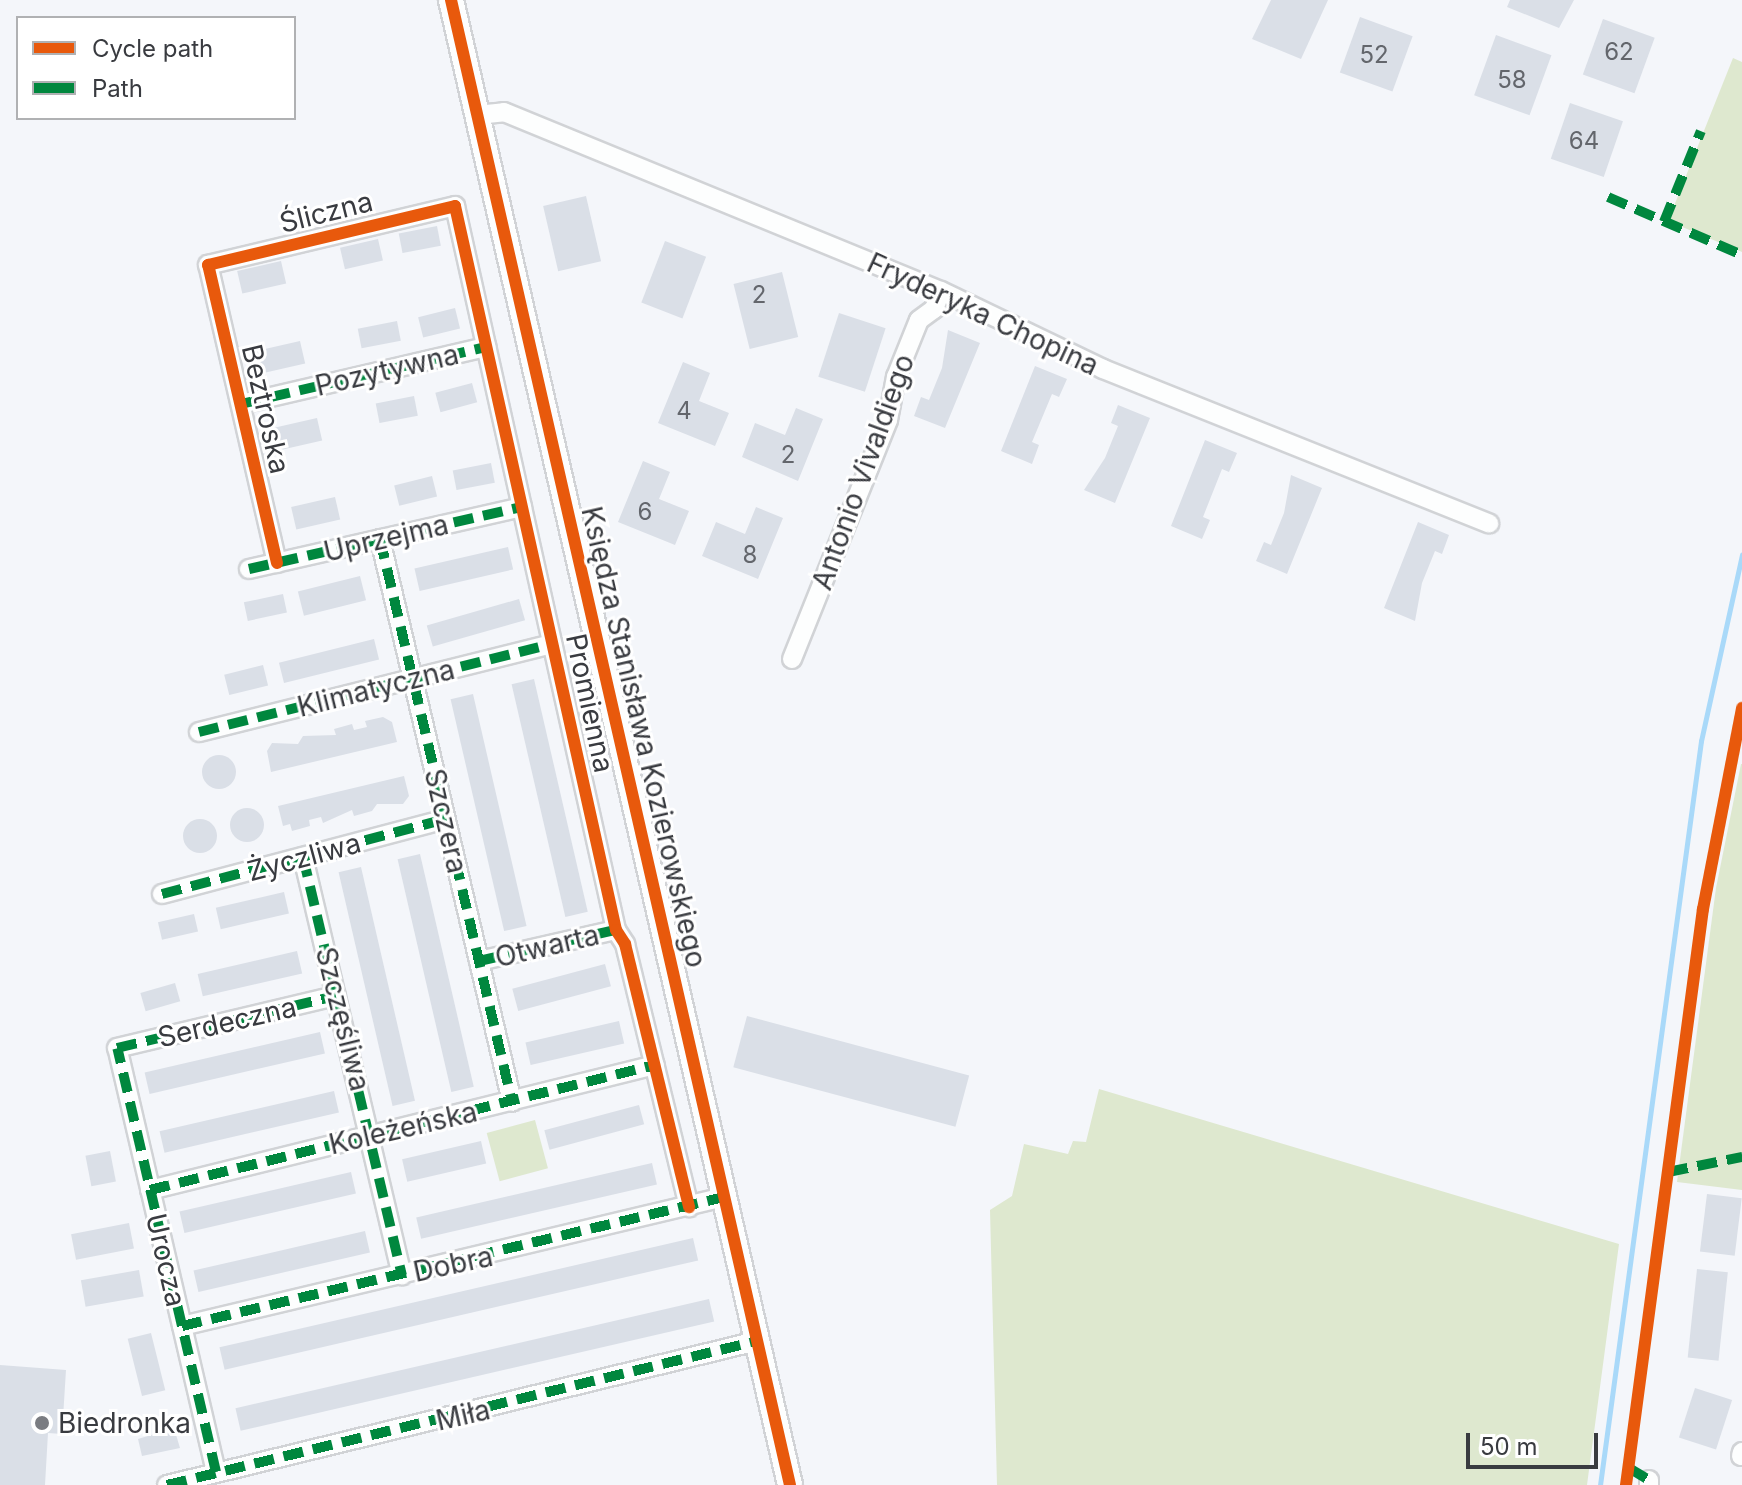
<!DOCTYPE html>
<meta charset="utf-8">
<style>
body{margin:0}
#map{position:relative;width:1742px;height:1485px;overflow:hidden;background:#f4f6fa;font-family:Inter,sans-serif}
div>[style]{position:absolute}
.green>*{inset:0;background:#dee8cf;transform-origin:0 0}
.stream>*{height:5px;margin:-2.5px;padding:0 2.5px;transform-origin:2.5px;border-radius:2.5px;background:#a9d9f9}
.building>*{inset:0;background:#dadfe7;transform-origin:0 0}
.round{border-radius:50%}
.roads{filter:drop-shadow(2px 0 #d1d3d6) drop-shadow(-2px 0 #d1d3d6) drop-shadow(0 2px #d1d3d6) drop-shadow(0 -2px #d1d3d6)}
.street>*{height:18px;margin:-9px;padding:0 9px;transform-origin:9px;border-radius:9px;background:#fdfefe}
.secondary>*{height:24px;margin:-12px;padding:0 12px;transform-origin:12px;border-radius:12px;background:#fdfefe}
.quiet>*{height:10px;margin-top:-5px;transform-origin:0;background:repeating-linear-gradient(90deg,#00873e 0 20px,transparent 0 30px)}
.cycleway>*{height:12px;margin:-6px;padding:0 6px;transform-origin:6px;border-radius:6px;background:#e8590c}
.dots>*{width:22px;height:22px;translate:-50% -50%;box-sizing:border-box;border:4px solid #fff;border-radius:50%}
span{translate:-50% -50%;white-space:nowrap;text-align:center;line-height:1.15;-webkit-text-stroke:6px #fff;paint-order:stroke}
.number-label{font-size:24px;color:#63666c}
.number-label span{-webkit-text-stroke-width:0}
.street-label{font-size:28px;color:#393b40}
.poi-label{font-size:28px;color:#393b40}
.left{translate:0 -50%;text-align:left}
.legend{position:absolute;left:16px;top:16px;width:280px;height:104px;box-sizing:border-box;background:#fff;border:2px solid #b0b1b3;margin:0;padding:10px 14px;list-style:none;font-size:24px;color:#393b40}
.legend li{display:flex;align-items:center;gap:16px;height:40px}
.legend b{width:40px;border:2px solid #b0b1b3}
.scale{position:absolute;left:1466px;top:1433px;width:132px;height:36px;box-sizing:border-box;border:4px solid #393b40;border-top:0;padding-left:10px;font-size:24px;line-height:28px;white-space:nowrap;color:#393b40;-webkit-text-stroke:6px #fff;paint-order:stroke}
</style>
<div id="map">
<div class="green">
<i style="clip-path:polygon(1733px 58px,1742px 62px,1742px 252px,1668px 221px)"></i>
<i style="clip-path:polygon(1741px 764px,1742px 764px,1742px 1190px,1677px 1182px,1716px 888px)"></i>
<i style="clip-path:polygon(1099px 1089px,1619px 1244px,1587px 1485px,997px 1485px,990px 1210px,1012px 1196px,1024px 1144px,1068px 1154px,1073px 1141px,1086px 1142px)"></i>
<i style="left:535px;top:1120px;width:50px;height:50px;rotate:75deg"></i>
</div>
<div class="stream">
<i style="left:1600px;top:1485px;width:751px;rotate:-82.27deg"></i>
<i style="left:1701px;top:741px;width:191px;rotate:-77.6deg"></i>
</div>
<div class="building">
<i style="clip-path:polygon(1271px 0,1328px 0,1301px 59px,1252px 39px)"></i>
<i style="clip-path:polygon(1510px 0,1574px 0,1559px 28px,1507px 7px)"></i>
<i style="left:1360px;top:17px;width:56px;height:59px;rotate:20deg"></i>
<i style="left:1603px;top:19px;width:55px;height:59px;rotate:20deg"></i>
<i style="left:1496px;top:35px;width:59px;height:64px;rotate:20deg"></i>
<i style="left:1570px;top:103px;width:56px;height:59px;rotate:19deg"></i>
<i style="left:586px;top:196px;width:67px;height:44px;rotate:77deg"></i>
<i style="left:437px;top:226px;width:20px;height:39px;rotate:79deg"></i>
<i style="left:378px;top:239px;width:22px;height:39px;rotate:77deg"></i>
<i style="left:665px;top:241px;width:44px;height:66px;rotate:21deg"></i>
<i style="left:281px;top:261px;width:23px;height:45px;rotate:77deg"></i>
<i style="left:782px;top:272px;width:67px;height:50px;rotate:76deg"></i>
<i style="left:455px;top:308px;width:21px;height:38px;rotate:76deg"></i>
<i style="left:839px;top:313px;width:49px;height:67px;rotate:18deg"></i>
<i style="left:397px;top:321px;width:20px;height:40px;rotate:79deg"></i>
<i style="clip-path:polygon(948px 330px,980px 343px,945px 428px,914px 416px,921px 397px,929px 400px,942px 368px)"></i>
<i style="left:300px;top:341px;width:23px;height:45px;rotate:77deg"></i>
<i style="clip-path:polygon(683px 362px,710px 373px,699px 401px,729px 413px,715px 446px,658px 423px)"></i>
<i style="clip-path:polygon(1035px 366px,1067px 379px,1059px 397px,1052px 394px,1032px 442px,1039px 445px,1032px 464px,1001px 451px)"></i>
<i style="left:472px;top:383px;width:20px;height:38px;rotate:75deg"></i>
<i style="left:414px;top:396px;width:20px;height:39px;rotate:79deg"></i>
<i style="clip-path:polygon(1118px 405px,1150px 418px,1115px 503px,1084px 490px,1105px 458px,1118px 426px,1111px 423px)"></i>
<i style="clip-path:polygon(796px 408px,823px 419px,798px 481px,742px 457px,755px 423px,785px 435px)"></i>
<i style="left:317px;top:418px;width:23px;height:45px;rotate:77deg"></i>
<i style="clip-path:polygon(1205px 440px,1237px 453px,1229px 472px,1222px 469px,1203px 517px,1210px 520px,1202px 539px,1171px 526px)"></i>
<i style="clip-path:polygon(643px 461px,670px 472px,659px 499px,689px 511px,675px 545px,618px 522px)"></i>
<i style="left:491px;top:463px;width:20px;height:39px;rotate:79deg"></i>
<i style="clip-path:polygon(1291px 475px,1322px 488px,1287px 574px,1256px 561px,1264px 542px,1271px 545px,1284px 513px)"></i>
<i style="left:432px;top:476px;width:21px;height:39px;rotate:76deg"></i>
<i style="left:335px;top:497px;width:23px;height:45px;rotate:77deg"></i>
<i style="clip-path:polygon(756px 507px,783px 518px,758px 579px,702px 556px,716px 522px,745px 534px)"></i>
<i style="clip-path:polygon(1418px 522px,1449px 535px,1442px 554px,1435px 551px,1422px 583px,1415px 621px,1384px 608px)"></i>
<i style="left:508px;top:547px;width:23px;height:96px;rotate:77deg"></i>
<i style="left:360px;top:576px;width:25px;height:64px;rotate:76deg"></i>
<i style="left:283px;top:594px;width:19px;height:40px;rotate:78deg"></i>
<i style="left:519px;top:599px;width:22px;height:96px;rotate:74deg"></i>
<i style="left:374px;top:639px;width:21px;height:98px;rotate:76deg"></i>
<i style="left:263px;top:665px;width:21px;height:40px;rotate:76deg"></i>
<i style="left:534px;top:679px;width:239px;height:23px;rotate:77deg"></i>
<i style="left:473px;top:694px;width:238px;height:23px;rotate:77deg"></i>
<i style="clip-path:polygon(383px 717px,392px 722px,397px 742px,271px 772px,267px 751px,272px 743px,298px 744px,303px 736px,336px 735px,334px 729px,352px 724px,354px 730px,367px 727px,365px 721px)"></i>
<i class="round" style="left:202px;top:755px;width:34px;height:34px"></i>
<i style="clip-path:polygon(404px 776px,409px 796px,403px 804px,377px 804px,372px 811px,354px 816px,352px 810px,323px 823px,321px 817px,309px 820px,310px 826px,292px 831px,290px 824px,283px 826px,278px 806px)"></i>
<i class="round" style="left:230px;top:808px;width:34px;height:34px"></i>
<i class="round" style="left:183px;top:819px;width:34px;height:34px"></i>
<i style="left:420px;top:854px;width:239px;height:23px;rotate:77deg"></i>
<i style="left:361px;top:867px;width:240px;height:23px;rotate:77deg"></i>
<i style="left:284px;top:892px;width:22px;height:70px;rotate:77deg"></i>
<i style="left:194px;top:914px;width:18px;height:37px;rotate:77deg"></i>
<i style="left:297px;top:951px;width:23px;height:102px;rotate:77deg"></i>
<i style="left:605px;top:964px;width:23px;height:96px;rotate:75deg"></i>
<i style="left:175px;top:983px;width:19px;height:36px;rotate:74deg"></i>
<i style="left:747px;top:1016px;width:230px;height:53px;rotate:15deg"></i>
<i style="left:619px;top:1021px;width:23px;height:96px;rotate:77deg"></i>
<i style="left:320px;top:1032px;width:22px;height:180px;rotate:77deg"></i>
<i style="left:334px;top:1091px;width:22px;height:179px;rotate:77deg"></i>
<i style="left:639px;top:1105px;width:20px;height:98px;rotate:75deg"></i>
<i style="left:481px;top:1141px;width:23px;height:81px;rotate:77deg"></i>
<i style="left:110px;top:1151px;width:31px;height:25px;rotate:79deg"></i>
<i style="left:652px;top:1163px;width:22px;height:242px;rotate:77deg"></i>
<i style="left:351px;top:1172px;width:22px;height:176px;rotate:77deg"></i>
<i style="left:1707px;top:1194px;width:35px;height:58px;rotate:7deg"></i>
<i style="left:129px;top:1223px;width:26px;height:59px;rotate:79deg"></i>
<i style="left:365px;top:1231px;width:22px;height:176px;rotate:77deg"></i>
<i style="left:693px;top:1238px;width:23px;height:486px;rotate:77deg"></i>
<i style="left:1697px;top:1269px;width:31px;height:89px;rotate:6deg"></i>
<i style="left:139px;top:1270px;width:27px;height:59px;rotate:80deg"></i>
<i style="left:709px;top:1299px;width:23px;height:486px;rotate:77deg"></i>
<i style="left:151px;top:1333px;width:59px;height:24px;rotate:76deg"></i>
<i style="clip-path:polygon(0 1365px,66px 1370px,62px 1434px,48px 1433px,45px 1485px,0 1485px)"></i>
<i style="left:1695px;top:1388px;width:39px;height:52px;rotate:18deg"></i>
<i style="clip-path:polygon(174px 1428px,180px 1448px,142px 1456px,138px 1439px)"></i>
</div>
<div class="roads">
<div class="street">
<i style="left:477px;top:115px;width:27px;rotate:-6deg"></i>
<i style="left:504px;top:112px;width:472px;rotate:22.3deg"></i>
<i style="left:941px;top:291px;width:180px;rotate:25.7deg"></i>
<i style="left:1103px;top:369px;width:416px;rotate:21.8deg"></i>
<i style="left:241px;top:404px;width:252px;rotate:-13.1deg"></i>
<i style="left:380px;top:539px;width:578px;rotate:76.8deg"></i>
<i style="left:277px;top:563px;width:306px;rotate:-103deg"></i>
<i style="left:208px;top:265px;width:254px;rotate:-13.4deg"></i>
<i style="left:455px;top:206px;width:742px;rotate:77.46deg"></i>
<i style="left:616px;top:930px;width:17px;rotate:57deg"></i>
<i style="left:625px;top:944px;width:271px;rotate:76.3deg"></i>
<i style="left:249px;top:569px;width:280px;rotate:-12.8deg"></i>
<i style="left:792px;top:659px;width:258px;rotate:-68.1deg"></i>
<i style="left:888px;top:420px;width:44px;rotate:-79.5deg"></i>
<i style="left:896px;top:377px;width:61px;rotate:-68deg"></i>
<i style="left:919px;top:320px;width:19px;rotate:-36deg"></i>
<i style="left:934px;top:309px;width:19px;rotate:-69deg"></i>
<i style="left:199px;top:732px;width:364px;rotate:-14deg"></i>
<i style="left:303px;top:857px;width:430px;rotate:76.7deg"></i>
<i style="left:162px;top:894px;width:293px;rotate:-14.8deg"></i>
<i style="left:479px;top:961px;width:140px;rotate:-12.8deg"></i>
<i style="left:150px;top:1190px;width:520px;rotate:-13.9deg"></i>
<i style="left:182px;top:1326px;width:557px;rotate:-13.39deg"></i>
<i style="left:1741px;top:1456px;width:4px;rotate:-76deg"></i>
<i style="left:216px;top:1472px;width:435px;rotate:-103.1deg"></i>
<i style="left:117px;top:1048px;width:225px;rotate:-13.4deg"></i>
<i style="left:1649px;top:1480px;width:5px;rotate:90deg"></i>
<i style="left:167px;top:1485px;width:607px;rotate:-13.72deg"></i>
</div>
<div class="secondary">
<i style="left:451px;top:0;width:1523px;rotate:77.14deg"></i>
</div>
</div>
<div class="quiet">
<i style="left:1608px;top:197px;width:146px;rotate:23.4deg"></i>
<i style="left:1664px;top:222px;width:98px;rotate:-67.9deg"></i>
<i style="left:241px;top:404px;width:252px;rotate:-13.1deg"></i>
<i style="left:380px;top:539px;width:578px;rotate:76.8deg"></i>
<i style="left:249px;top:569px;width:280px;rotate:-12.8deg"></i>
<i style="left:199px;top:732px;width:364px;rotate:-14deg"></i>
<i style="left:303px;top:857px;width:430px;rotate:76.7deg"></i>
<i style="left:162px;top:894px;width:293px;rotate:-14.8deg"></i>
<i style="left:479px;top:961px;width:140px;rotate:-12.8deg"></i>
<i style="left:1668px;top:1172px;width:76px;rotate:-11.5deg"></i>
<i style="left:150px;top:1190px;width:520px;rotate:-13.9deg"></i>
<i style="left:182px;top:1326px;width:557px;rotate:-13.39deg"></i>
<i style="left:1629px;top:1468px;width:23px;rotate:31deg"></i>
<i style="left:216px;top:1472px;width:435px;rotate:-103.1deg"></i>
<i style="left:117px;top:1048px;width:225px;rotate:-13.4deg"></i>
<i style="left:167px;top:1485px;width:607px;rotate:-13.72deg"></i>
</div>
<div class="cycleway">
<i style="left:451px;top:0;width:1523px;rotate:77.14deg"></i>
<i style="left:277px;top:563px;width:306px;rotate:-103deg"></i>
<i style="left:208px;top:265px;width:254px;rotate:-13.4deg"></i>
<i style="left:455px;top:206px;width:742px;rotate:77.46deg"></i>
<i style="left:616px;top:930px;width:17px;rotate:57deg"></i>
<i style="left:625px;top:944px;width:271px;rotate:76.3deg"></i>
<i style="left:1626px;top:1485px;width:581px;rotate:-82.39deg"></i>
<i style="left:1703px;top:909px;width:205px;rotate:-79deg"></i>
</div>
<div class="dots">
<i style="left:42px;top:1423px;background:#7a7c81"></i>
</div>
<div class="number-label">
<span style="left:1619px;top:52px">62</span>
<span style="left:1374px;top:55px">52</span>
<span style="left:1512px;top:80px">58</span>
<span style="left:1584px;top:141px">64</span>
<span style="left:759px;top:295px">2</span>
<span style="left:684px;top:411px">4</span>
<span style="left:788px;top:455px">2</span>
<span style="left:645px;top:512px">6</span>
<span style="left:750px;top:555px">8</span>
</div>
<div class="street-label">
<span style="left:326px;top:212px;rotate:-14deg">Śliczna</span>
<span style="left:983px;top:314px;rotate:25deg">Fryderyka Chopina</span>
<span style="left:387px;top:370px;rotate:-13deg">Pozytywna</span>
<span style="left:266px;top:409px;rotate:77deg">Beztroska</span>
<span style="left:863px;top:472px;rotate:-70deg">Antonio Vivaldiego</span>
<span style="left:386px;top:538px;rotate:-13deg">Uprzejma</span>
<span style="left:376px;top:688px;rotate:-14deg">Klimatyczna</span>
<span style="left:590px;top:703px;rotate:78deg">Promienna</span>
<span style="left:644px;top:737px;rotate:77deg">Księdza Stanisława Kozierowskiego</span>
<span style="left:446px;top:821px;rotate:77deg">Szczera</span>
<span style="left:304px;top:857px;rotate:-15deg">Życzliwa</span>
<span style="left:547px;top:946px;rotate:-13deg">Otwarta</span>
<span style="left:343px;top:1019px;rotate:76deg">Szczęśliwa</span>
<span style="left:227px;top:1022px;rotate:-13deg">Serdeczna</span>
<span style="left:403px;top:1128px;rotate:-13deg">Koleżeńska</span>
<span style="left:166px;top:1260px;rotate:77deg">Urocza</span>
<span style="left:453px;top:1264px;rotate:-12deg">Dobra</span>
<span style="left:463px;top:1415px;rotate:-13deg">Miła</span>
</div>
<div class="poi-label">
<span class="left" style="left:58px;top:1423px">Biedronka</span>
</div>
<ul class="legend">
<li><b style="height:10px;background:#e8590c"></b>Cycle path</li>
<li><b style="height:10px;background:#00873e"></b>Path</li>
</ul>
<div class="scale">50 m</div>
</div>
